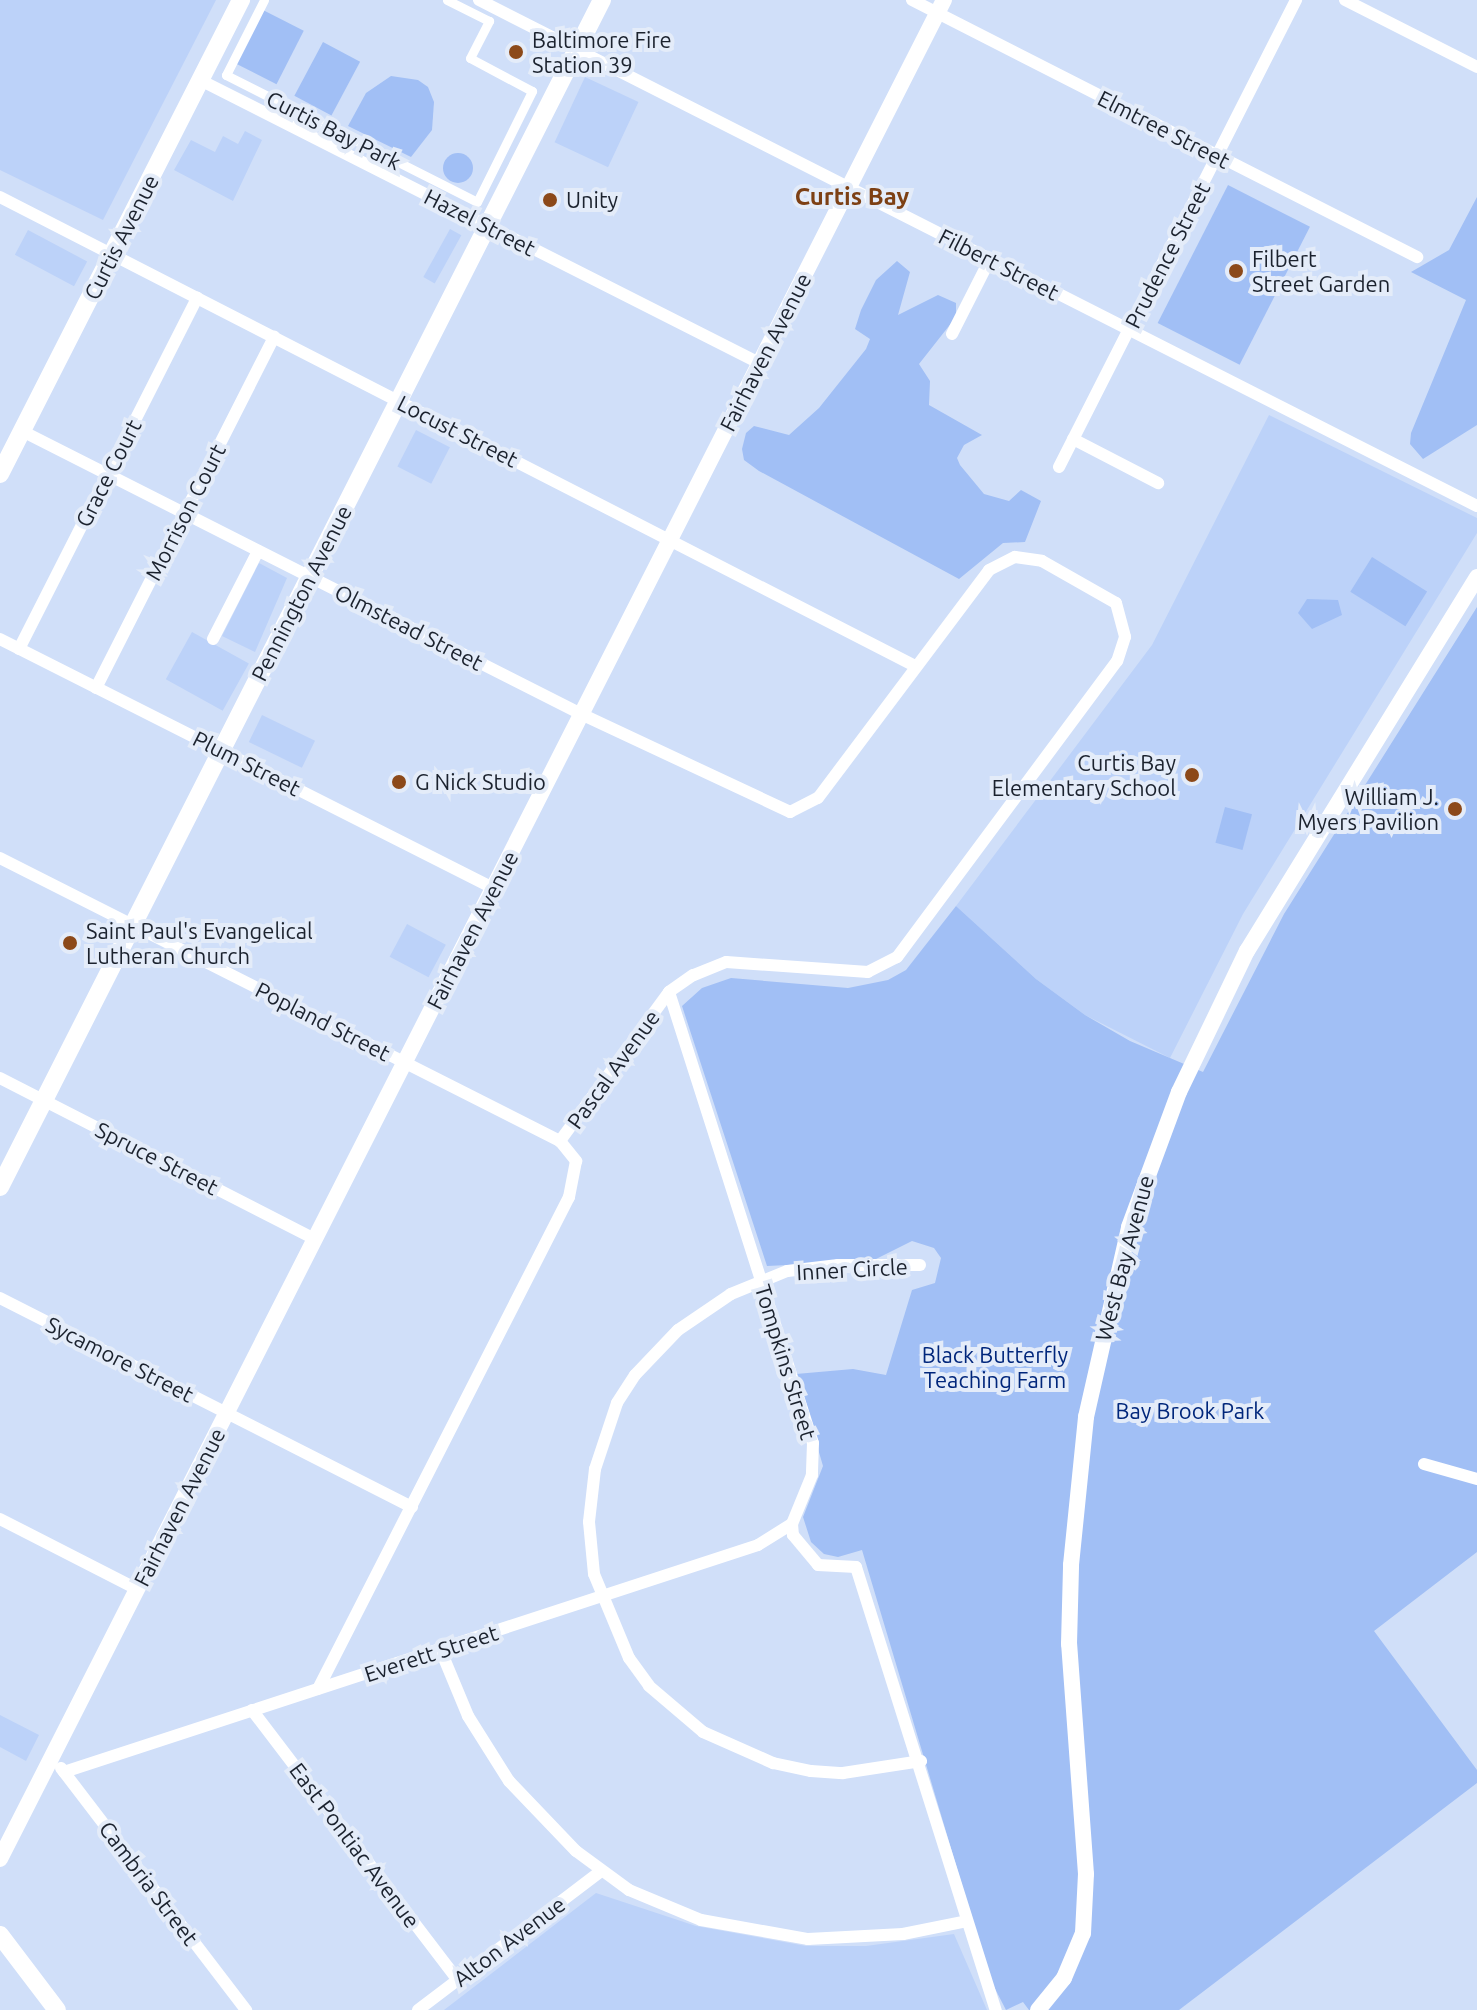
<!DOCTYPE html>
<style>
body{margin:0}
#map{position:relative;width:1477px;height:2010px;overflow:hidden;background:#d0dff9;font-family:Ubuntu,sans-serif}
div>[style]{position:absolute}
.built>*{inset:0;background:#bcd2f9;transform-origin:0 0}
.green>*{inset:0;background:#a1bff5;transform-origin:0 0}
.round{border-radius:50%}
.pedestrian>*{height:9px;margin:-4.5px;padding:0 4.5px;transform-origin:4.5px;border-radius:4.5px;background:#fff}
.minor>*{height:12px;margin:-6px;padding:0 6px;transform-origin:6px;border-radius:6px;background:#fff}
.tertiary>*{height:16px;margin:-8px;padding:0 8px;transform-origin:8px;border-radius:8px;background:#fff}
.secondary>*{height:18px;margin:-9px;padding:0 9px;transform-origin:9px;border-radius:9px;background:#fff}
.dots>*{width:22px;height:22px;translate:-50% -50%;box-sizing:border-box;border:4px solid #e4ecf9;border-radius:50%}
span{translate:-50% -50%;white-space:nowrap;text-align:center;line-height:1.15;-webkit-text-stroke:8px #e4ecf9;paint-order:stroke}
.poi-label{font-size:22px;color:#1b222e}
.left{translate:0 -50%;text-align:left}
.right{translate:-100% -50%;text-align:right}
.street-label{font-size:22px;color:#1b222e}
.park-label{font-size:22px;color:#00267b}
.neighbourhood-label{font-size:24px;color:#7d4014;font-weight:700}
</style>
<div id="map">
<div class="built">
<i style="clip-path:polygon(0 0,216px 0,103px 220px,0 170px)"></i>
<i style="left:585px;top:77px;width:59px;height:72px;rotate:25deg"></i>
<i style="clip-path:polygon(245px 131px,262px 140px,233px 201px,174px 170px,191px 140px,215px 152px,223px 136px,238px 144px)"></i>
<i style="left:450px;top:229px;width:13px;height:55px;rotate:29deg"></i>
<i style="left:28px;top:230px;width:67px;height:28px;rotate:28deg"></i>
<i style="clip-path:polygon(1269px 415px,1477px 518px,1477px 533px,1243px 914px,1170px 1058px,1085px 1015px,1036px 979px,956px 906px,1152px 645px)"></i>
<i style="left:416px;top:430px;width:38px;height:41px;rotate:27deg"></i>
<i style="clip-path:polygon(259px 563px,287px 578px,255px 652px,222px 636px)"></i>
<i style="left:192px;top:632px;width:65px;height:54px;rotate:29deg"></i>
<i style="left:262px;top:715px;width:59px;height:30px;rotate:26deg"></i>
<i style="left:407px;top:924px;width:44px;height:37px;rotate:28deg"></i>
<i style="clip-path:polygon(0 1715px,39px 1735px,26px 1761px,0 1747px)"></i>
<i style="clip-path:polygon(596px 1893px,696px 1926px,806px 1946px,866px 1946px,954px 1934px,987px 2010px,444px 2010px)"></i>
</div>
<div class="green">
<i style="left:261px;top:9px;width:48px;height:60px;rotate:27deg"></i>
<i style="left:323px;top:42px;width:42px;height:61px;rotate:28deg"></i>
<i style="clip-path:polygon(391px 76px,418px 80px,428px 87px,434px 102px,432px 130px,411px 157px,348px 126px,366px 93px)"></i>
<i class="round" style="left:443px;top:153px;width:30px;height:30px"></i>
<i style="left:1228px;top:185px;width:92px;height:155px;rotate:27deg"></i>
<i style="clip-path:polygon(1477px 197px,1477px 425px,1423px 459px,1410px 444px,1411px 433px,1466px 300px,1411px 272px,1449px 250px)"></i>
<i style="clip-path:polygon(897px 261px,910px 272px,898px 315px,938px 295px,956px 303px,956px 317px,919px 364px,930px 381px,929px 405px,982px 435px,964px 445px,957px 458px,960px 465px,984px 494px,1009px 501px,1021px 490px,1041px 501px,1025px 542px,1003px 543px,959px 579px,759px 471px,744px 460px,742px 449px,746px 433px,754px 426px,789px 435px,819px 408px,866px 349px,870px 339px,855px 329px,861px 310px,876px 280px)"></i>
<i style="left:1372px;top:557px;width:65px;height:41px;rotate:32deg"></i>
<i style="clip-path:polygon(1307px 599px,1338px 600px,1342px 615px,1312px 629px,1298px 613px)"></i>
<i style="clip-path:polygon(1477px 607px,1477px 1552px,1374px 1631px,1477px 1770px,1477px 1783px,1179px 2010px,1029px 2010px,1023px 2002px,1006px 2010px,990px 1979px,862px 1550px,838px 1557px,824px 1554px,811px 1542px,803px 1517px,823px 1466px,796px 1374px,853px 1369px,886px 1375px,912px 1290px,935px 1283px,941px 1258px,934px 1248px,912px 1241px,872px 1261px,767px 1266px,682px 1006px,702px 988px,731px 978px,848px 988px,888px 980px,906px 970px,956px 906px,1036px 979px,1085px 1015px,1130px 1041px,1203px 1072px,1284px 914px)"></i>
<i style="left:1225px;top:807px;width:28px;height:37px;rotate:15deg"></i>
</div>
<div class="pedestrian">
<i style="left:264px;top:0;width:84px;rotate:116.9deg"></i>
<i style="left:226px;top:75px;width:281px;rotate:26.8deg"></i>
<i style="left:477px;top:202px;width:124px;rotate:-63.6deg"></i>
<i style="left:532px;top:91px;width:70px;rotate:-152deg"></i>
<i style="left:470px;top:58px;width:42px;rotate:-62.8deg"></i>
<i style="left:489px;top:21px;width:47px;rotate:-153.4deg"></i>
</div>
<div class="minor">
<i style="left:479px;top:0;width:1119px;rotate:26.89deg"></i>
<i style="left:912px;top:0;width:567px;rotate:26.97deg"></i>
<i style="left:1345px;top:0;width:148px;rotate:26.9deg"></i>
<i style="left:200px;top:80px;width:627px;rotate:26.85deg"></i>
<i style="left:0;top:197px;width:1028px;rotate:27.14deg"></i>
<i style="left:952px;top:334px;width:84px;rotate:-63.1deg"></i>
<i style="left:22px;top:431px;width:627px;rotate:26.85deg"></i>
<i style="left:581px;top:714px;width:231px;rotate:25.1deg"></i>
<i style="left:790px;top:812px;width:31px;rotate:-27deg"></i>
<i style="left:818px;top:798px;width:285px;rotate:-53.1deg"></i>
<i style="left:989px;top:570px;width:29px;rotate:-27deg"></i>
<i style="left:1015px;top:557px;width:27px;rotate:8deg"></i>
<i style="left:1042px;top:561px;width:85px;rotate:29.6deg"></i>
<i style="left:1116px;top:603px;width:35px;rotate:75deg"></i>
<i style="left:1125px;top:637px;width:25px;rotate:108deg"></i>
<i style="left:1117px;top:661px;width:369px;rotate:126.6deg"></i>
<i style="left:897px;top:957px;width:33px;rotate:153deg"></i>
<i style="left:868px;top:972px;width:142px;rotate:-176deg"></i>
<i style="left:726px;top:962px;width:35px;rotate:158deg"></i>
<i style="left:693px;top:975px;width:29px;rotate:145deg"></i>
<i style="left:669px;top:992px;width:185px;rotate:126.2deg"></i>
<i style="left:1073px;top:439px;width:96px;rotate:27.4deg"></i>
<i style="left:1059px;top:467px;width:524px;rotate:-63.09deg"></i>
<i style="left:0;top:639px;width:552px;rotate:26.8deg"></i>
<i style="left:213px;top:639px;width:99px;rotate:-62.9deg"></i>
<i style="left:19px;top:649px;width:394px;rotate:-63.1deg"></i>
<i style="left:96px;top:688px;width:394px;rotate:-63.1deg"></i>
<i style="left:0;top:858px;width:627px;rotate:26.81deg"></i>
<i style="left:560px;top:1141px;width:26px;rotate:51deg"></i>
<i style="left:576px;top:1161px;width:37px;rotate:101deg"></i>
<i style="left:569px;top:1197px;width:552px;rotate:117.03deg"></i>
<i style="left:669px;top:992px;width:473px;rotate:72.3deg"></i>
<i style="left:813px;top:1443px;width:32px;rotate:92deg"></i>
<i style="left:812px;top:1475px;width:53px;rotate:112.2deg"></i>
<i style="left:792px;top:1524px;width:11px;rotate:85deg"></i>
<i style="left:793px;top:1535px;width:39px;rotate:50deg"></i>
<i style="left:818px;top:1565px;width:38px;rotate:3deg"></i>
<i style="left:856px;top:1567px;width:465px;rotate:72.5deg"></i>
<i style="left:0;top:1078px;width:354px;rotate:27.1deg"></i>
<i style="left:920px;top:1265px;width:82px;rotate:180deg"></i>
<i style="left:838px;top:1265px;width:51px;rotate:173.3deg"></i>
<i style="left:787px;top:1271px;width:61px;rotate:157.7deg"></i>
<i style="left:731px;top:1294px;width:64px;rotate:145.8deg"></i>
<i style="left:678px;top:1330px;width:62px;rotate:133.7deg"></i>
<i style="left:635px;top:1375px;width:33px;rotate:123deg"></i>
<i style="left:617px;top:1403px;width:70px;rotate:108.4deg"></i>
<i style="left:595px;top:1469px;width:53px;rotate:96.5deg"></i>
<i style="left:589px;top:1522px;width:52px;rotate:84.5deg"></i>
<i style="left:594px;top:1574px;width:91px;rotate:67.4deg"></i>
<i style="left:629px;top:1658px;width:34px;rotate:54deg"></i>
<i style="left:649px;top:1686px;width:71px;rotate:40.4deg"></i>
<i style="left:703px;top:1732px;width:77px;rotate:23.9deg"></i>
<i style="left:773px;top:1763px;width:39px;rotate:12deg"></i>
<i style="left:811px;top:1771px;width:32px;rotate:4deg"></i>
<i style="left:843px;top:1773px;width:79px;rotate:-8.7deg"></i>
<i style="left:0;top:1298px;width:462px;rotate:26.9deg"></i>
<i style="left:1424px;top:1464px;width:55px;rotate:15.8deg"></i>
<i style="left:0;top:1519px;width:154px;rotate:27.1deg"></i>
<i style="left:441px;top:1651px;width:70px;rotate:67.4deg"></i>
<i style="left:468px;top:1716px;width:77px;rotate:57.8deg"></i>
<i style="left:509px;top:1781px;width:97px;rotate:46.3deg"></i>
<i style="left:576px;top:1851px;width:66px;rotate:36.3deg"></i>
<i style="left:629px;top:1890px;width:78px;rotate:22.6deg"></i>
<i style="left:701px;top:1920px;width:109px;rotate:10.1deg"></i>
<i style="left:808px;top:1939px;width:95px;rotate:-3deg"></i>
<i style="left:903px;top:1934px;width:65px;rotate:-11.5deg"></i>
<i style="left:252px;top:1710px;width:340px;rotate:52.7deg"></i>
<i style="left:61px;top:1768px;width:305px;rotate:52.6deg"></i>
<i style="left:64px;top:1772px;width:730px;rotate:-18.11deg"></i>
<i style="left:758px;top:1545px;width:40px;rotate:-32deg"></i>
<i style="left:418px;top:2010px;width:228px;rotate:-37.2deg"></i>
</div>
<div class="tertiary">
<i style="left:0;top:1859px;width:2085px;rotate:-63.08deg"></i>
<i style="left:1038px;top:2010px;width:41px;rotate:-50.9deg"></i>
<i style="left:1064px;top:1978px;width:49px;rotate:-67.1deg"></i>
<i style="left:1083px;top:1933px;width:59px;rotate:-87.1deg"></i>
<i style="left:1086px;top:1874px;width:231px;rotate:-94.2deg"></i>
<i style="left:1069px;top:1644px;width:79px;rotate:-88.5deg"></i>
<i style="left:1071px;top:1565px;width:149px;rotate:-84.2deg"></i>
<i style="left:1086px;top:1417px;width:195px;rotate:-77.2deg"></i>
<i style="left:1129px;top:1227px;width:144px;rotate:-69.7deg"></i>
<i style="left:1179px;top:1092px;width:157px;rotate:-64.3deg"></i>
<i style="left:1247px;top:951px;width:439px;rotate:-58.4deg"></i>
</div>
<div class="secondary">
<i style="left:0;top:474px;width:532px;rotate:-63.05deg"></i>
<i style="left:0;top:1187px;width:1331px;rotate:-63.11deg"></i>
<i style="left:0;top:1935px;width:94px;rotate:52.8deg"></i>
</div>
<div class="dots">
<i style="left:516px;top:52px;background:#8c4919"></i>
<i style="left:550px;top:200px;background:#8c4919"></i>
<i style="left:1236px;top:271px;background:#8c4919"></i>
<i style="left:1192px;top:775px;background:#8c4919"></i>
<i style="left:399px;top:782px;background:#8c4919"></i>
<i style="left:1455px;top:809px;background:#8c4919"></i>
<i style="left:70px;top:943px;background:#8c4919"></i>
</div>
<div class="poi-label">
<span class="left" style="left:532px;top:52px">Baltimore Fire<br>Station 39</span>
<span class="left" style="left:566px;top:200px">Unity</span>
<span class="left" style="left:1252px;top:271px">Filbert<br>Street Garden</span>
<span class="right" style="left:1176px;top:775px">Curtis Bay<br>Elementary School</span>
<span class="left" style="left:415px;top:782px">G Nick Studio</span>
<span class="right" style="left:1439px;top:809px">William J.<br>Myers Pavilion</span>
<span class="left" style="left:86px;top:943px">Saint Paul's Evangelical<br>Lutheran Church</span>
</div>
<div class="street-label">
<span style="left:1164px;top:129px;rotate:27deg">Elmtree Street</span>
<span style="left:334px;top:130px;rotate:27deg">Curtis Bay Park</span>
<span style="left:480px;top:222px;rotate:27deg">Hazel Street</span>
<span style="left:121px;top:237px;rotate:-63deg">Curtis Avenue</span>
<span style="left:1167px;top:255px;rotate:-63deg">Prudence Street</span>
<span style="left:999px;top:264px;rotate:27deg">Filbert Street</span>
<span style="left:765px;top:352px;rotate:-63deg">Fairhaven Avenue</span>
<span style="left:458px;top:431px;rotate:27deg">Locust Street</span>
<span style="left:108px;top:473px;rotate:-63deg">Grace Court</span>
<span style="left:185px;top:512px;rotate:-63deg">Morrison Court</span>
<span style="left:301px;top:593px;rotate:-63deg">Pennington Avenue</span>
<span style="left:409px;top:627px;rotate:27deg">Olmstead Street</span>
<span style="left:247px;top:763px;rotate:27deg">Plum Street</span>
<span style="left:472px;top:930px;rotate:-63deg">Fairhaven Avenue</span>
<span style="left:323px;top:1021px;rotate:27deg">Popland Street</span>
<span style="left:613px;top:1069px;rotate:-54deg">Pascal Avenue</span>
<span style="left:157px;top:1158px;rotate:27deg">Spruce Street</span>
<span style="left:1124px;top:1258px;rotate:-75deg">West Bay Avenue</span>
<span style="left:852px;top:1269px;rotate:-3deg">Inner Circle</span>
<span style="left:120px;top:1359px;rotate:27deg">Sycamore Street</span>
<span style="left:786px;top:1362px;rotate:73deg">Tompkins Street</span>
<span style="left:179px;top:1507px;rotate:-63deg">Fairhaven Avenue</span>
<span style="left:431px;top:1653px;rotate:-18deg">Everett Street</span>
<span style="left:355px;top:1845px;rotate:53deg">East Pontiac Avenue</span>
<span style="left:149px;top:1883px;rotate:53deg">Cambria Street</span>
<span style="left:509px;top:1941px;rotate:-37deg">Alton Avenue</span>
</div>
<div class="park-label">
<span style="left:995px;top:1367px">Black Butterfly<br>Teaching Farm</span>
<span style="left:1190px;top:1411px">Bay Brook Park</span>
</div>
<div class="neighbourhood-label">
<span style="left:852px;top:197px">Curtis Bay</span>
</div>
</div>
